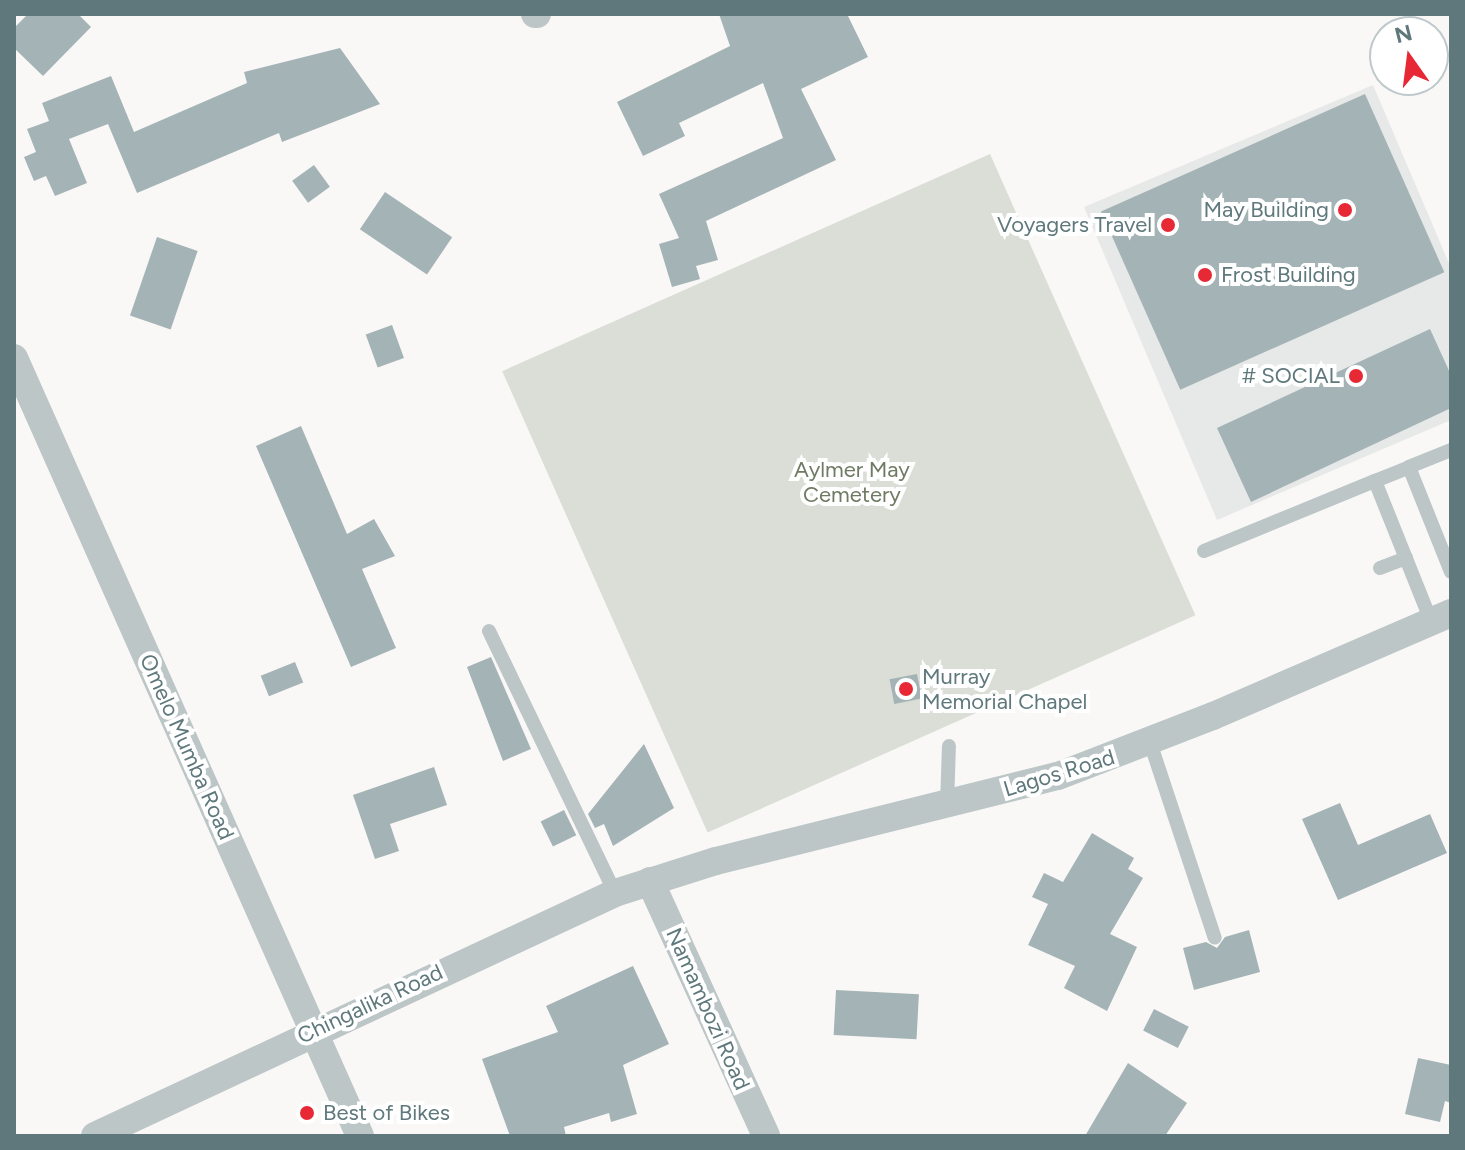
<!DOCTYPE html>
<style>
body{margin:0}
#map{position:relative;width:1465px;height:1150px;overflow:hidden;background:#f9f8f7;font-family:Figtree,sans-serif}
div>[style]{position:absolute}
.built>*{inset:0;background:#e7e8e8}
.green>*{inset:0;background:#dbded6;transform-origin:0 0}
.building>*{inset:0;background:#a4b3b5;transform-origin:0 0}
.service>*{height:14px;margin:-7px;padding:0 7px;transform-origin:7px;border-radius:7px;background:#bdc6c7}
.minor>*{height:28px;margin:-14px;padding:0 14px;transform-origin:14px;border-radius:14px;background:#bdc6c7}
.dots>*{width:22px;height:22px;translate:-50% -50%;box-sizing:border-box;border:4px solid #fff;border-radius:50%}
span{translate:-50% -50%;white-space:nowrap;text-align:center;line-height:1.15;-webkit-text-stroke:8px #fff;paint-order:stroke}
.poi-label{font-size:22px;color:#5e787c}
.right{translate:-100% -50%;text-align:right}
.left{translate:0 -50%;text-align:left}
.park-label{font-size:22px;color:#6e7a63}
.street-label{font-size:22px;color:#5e787c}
.frame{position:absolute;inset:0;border:16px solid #5e787c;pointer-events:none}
.north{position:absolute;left:1369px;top:16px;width:80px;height:80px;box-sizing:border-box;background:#fff;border:2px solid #bfc9cb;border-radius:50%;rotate:346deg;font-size:22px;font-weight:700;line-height:32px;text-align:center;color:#5e787c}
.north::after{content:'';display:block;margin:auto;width:28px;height:36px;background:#e72935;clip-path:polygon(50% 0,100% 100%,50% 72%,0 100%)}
</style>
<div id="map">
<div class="built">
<i style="clip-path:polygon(1373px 85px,1451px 268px,1451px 420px,1217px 520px,1084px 207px)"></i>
</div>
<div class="green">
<i style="left:990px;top:154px;width:505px;height:534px;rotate:66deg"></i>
</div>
<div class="building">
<i style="clip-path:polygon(28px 14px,78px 14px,91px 27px,43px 76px,14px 48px,14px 28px)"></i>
<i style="clip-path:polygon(719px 14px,847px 14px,868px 57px,801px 89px,836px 160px,706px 221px,718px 260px,696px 266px,700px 279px,672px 287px,659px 244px,679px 238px,659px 194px,783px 138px,763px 83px,679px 123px,685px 136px,643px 156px,617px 102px,730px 46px)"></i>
<i style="clip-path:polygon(340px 48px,380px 104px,282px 142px,279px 133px,137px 193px,108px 124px,69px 139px,87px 183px,55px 196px,46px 176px,34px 181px,24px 157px,36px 152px,27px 129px,49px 121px,42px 103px,111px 76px,134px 132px,247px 83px,244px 72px)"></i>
<i style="left:1365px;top:94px;width:195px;height:289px;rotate:66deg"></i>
<i style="left:314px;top:165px;width:27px;height:27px;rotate:54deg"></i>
<i style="left:385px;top:192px;width:81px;height:45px;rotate:34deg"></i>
<i style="left:157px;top:237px;width:43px;height:83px;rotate:19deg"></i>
<i style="left:392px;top:325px;width:35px;height:28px;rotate:70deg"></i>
<i style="clip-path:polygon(1430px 329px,1451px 375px,1451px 408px,1251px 502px,1217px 428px)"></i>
<i style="clip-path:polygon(301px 426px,347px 534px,374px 519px,395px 556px,362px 569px,396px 648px,351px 667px,256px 446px)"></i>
<i style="clip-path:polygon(491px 657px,531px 749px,503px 761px,467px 667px)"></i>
<i style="left:295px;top:662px;width:22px;height:37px;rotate:68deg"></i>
<i style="left:917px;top:674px;width:25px;height:28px;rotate:79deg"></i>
<i style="clip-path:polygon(644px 744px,674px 808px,613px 846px,604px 824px,595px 828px,588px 814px)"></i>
<i style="clip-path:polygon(434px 767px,447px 805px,390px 824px,399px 851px,375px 859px,353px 795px)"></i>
<i style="clip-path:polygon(1340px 803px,1358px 845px,1430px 814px,1447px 853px,1338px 900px,1302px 819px)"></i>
<i style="left:564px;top:810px;width:28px;height:26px;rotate:64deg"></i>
<i style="clip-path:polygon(1092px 833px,1134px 858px,1128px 869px,1143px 878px,1110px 934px,1137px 947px,1107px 1011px,1064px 988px,1075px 966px,1028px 945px,1048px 904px,1032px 897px,1044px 873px,1063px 882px)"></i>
<i style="clip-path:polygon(1249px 930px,1260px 972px,1194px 990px,1183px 948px,1206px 942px,1217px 948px,1225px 937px)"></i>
<i style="clip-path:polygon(633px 966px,669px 1044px,623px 1065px,637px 1114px,611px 1122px,609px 1113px,564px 1127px,566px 1136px,510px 1136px,482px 1059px,558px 1032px,546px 1006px)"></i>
<i style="left:836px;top:990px;width:83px;height:45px;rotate:3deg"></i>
<i style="left:1154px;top:1009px;width:39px;height:24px;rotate:27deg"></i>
<i style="clip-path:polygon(1418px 1058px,1451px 1065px,1451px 1103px,1445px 1101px,1440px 1122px,1405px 1114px)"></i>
<i style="clip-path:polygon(1128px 1063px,1187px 1103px,1165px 1136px,1085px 1136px)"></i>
</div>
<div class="service">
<i style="left:1451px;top:450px;width:45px;rotate:158deg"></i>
<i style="left:1409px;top:467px;width:113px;rotate:68.2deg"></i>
<i style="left:1375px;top:481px;width:37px;rotate:-22deg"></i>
<i style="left:1204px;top:551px;width:185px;rotate:-22.3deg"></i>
<i style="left:1375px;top:481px;width:151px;rotate:68.2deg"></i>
<i style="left:1380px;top:568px;width:28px;rotate:-21deg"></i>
<i style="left:489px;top:631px;width:291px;rotate:64.3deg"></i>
<i style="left:1150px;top:742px;width:206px;rotate:71.7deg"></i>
<i style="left:947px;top:805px;width:59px;rotate:-88.1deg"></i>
</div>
<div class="minor">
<i style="left:535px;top:14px;width:2px"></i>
<i style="left:14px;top:358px;width:851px;rotate:66.02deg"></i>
<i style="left:650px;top:881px;width:280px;rotate:65.5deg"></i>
<i style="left:95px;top:1136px;width:574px;rotate:-25.05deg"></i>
<i style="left:615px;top:893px;width:106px;rotate:-17.6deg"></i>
<i style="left:716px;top:861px;width:352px;rotate:-14deg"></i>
<i style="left:1058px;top:776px;width:166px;rotate:-21.2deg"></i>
<i style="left:1213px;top:716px;width:259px;rotate:-23.4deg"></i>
</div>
<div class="dots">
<i style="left:1345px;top:210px;background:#e72935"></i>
<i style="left:1168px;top:225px;background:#e72935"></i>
<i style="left:1205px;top:275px;background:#e72935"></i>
<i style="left:1356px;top:376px;background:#e72935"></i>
<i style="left:906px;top:689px;background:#e72935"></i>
<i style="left:307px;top:1113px;background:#e72935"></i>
</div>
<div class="poi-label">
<span class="right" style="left:1329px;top:210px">May Building</span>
<span class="right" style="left:1152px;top:225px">Voyagers Travel</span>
<span class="left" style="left:1221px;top:275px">Frost Building</span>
<span class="right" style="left:1340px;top:376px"># SOCIAL</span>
<span class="left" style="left:922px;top:689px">Murray<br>Memorial Chapel</span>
<span class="left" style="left:323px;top:1113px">Best of Bikes</span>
</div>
<div class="park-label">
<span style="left:852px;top:482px">Aylmer May<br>Cemetery</span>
</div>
<div class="street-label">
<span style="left:187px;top:747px;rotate:66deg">Omelo Mumba Road</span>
<span style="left:1059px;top:773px;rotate:-17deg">Lagos Road</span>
<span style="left:370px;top:1004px;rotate:-25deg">Chingalika Road</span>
<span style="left:708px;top:1009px;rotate:66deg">Namambozi Road</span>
</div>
<div class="frame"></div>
<div class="north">N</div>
</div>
